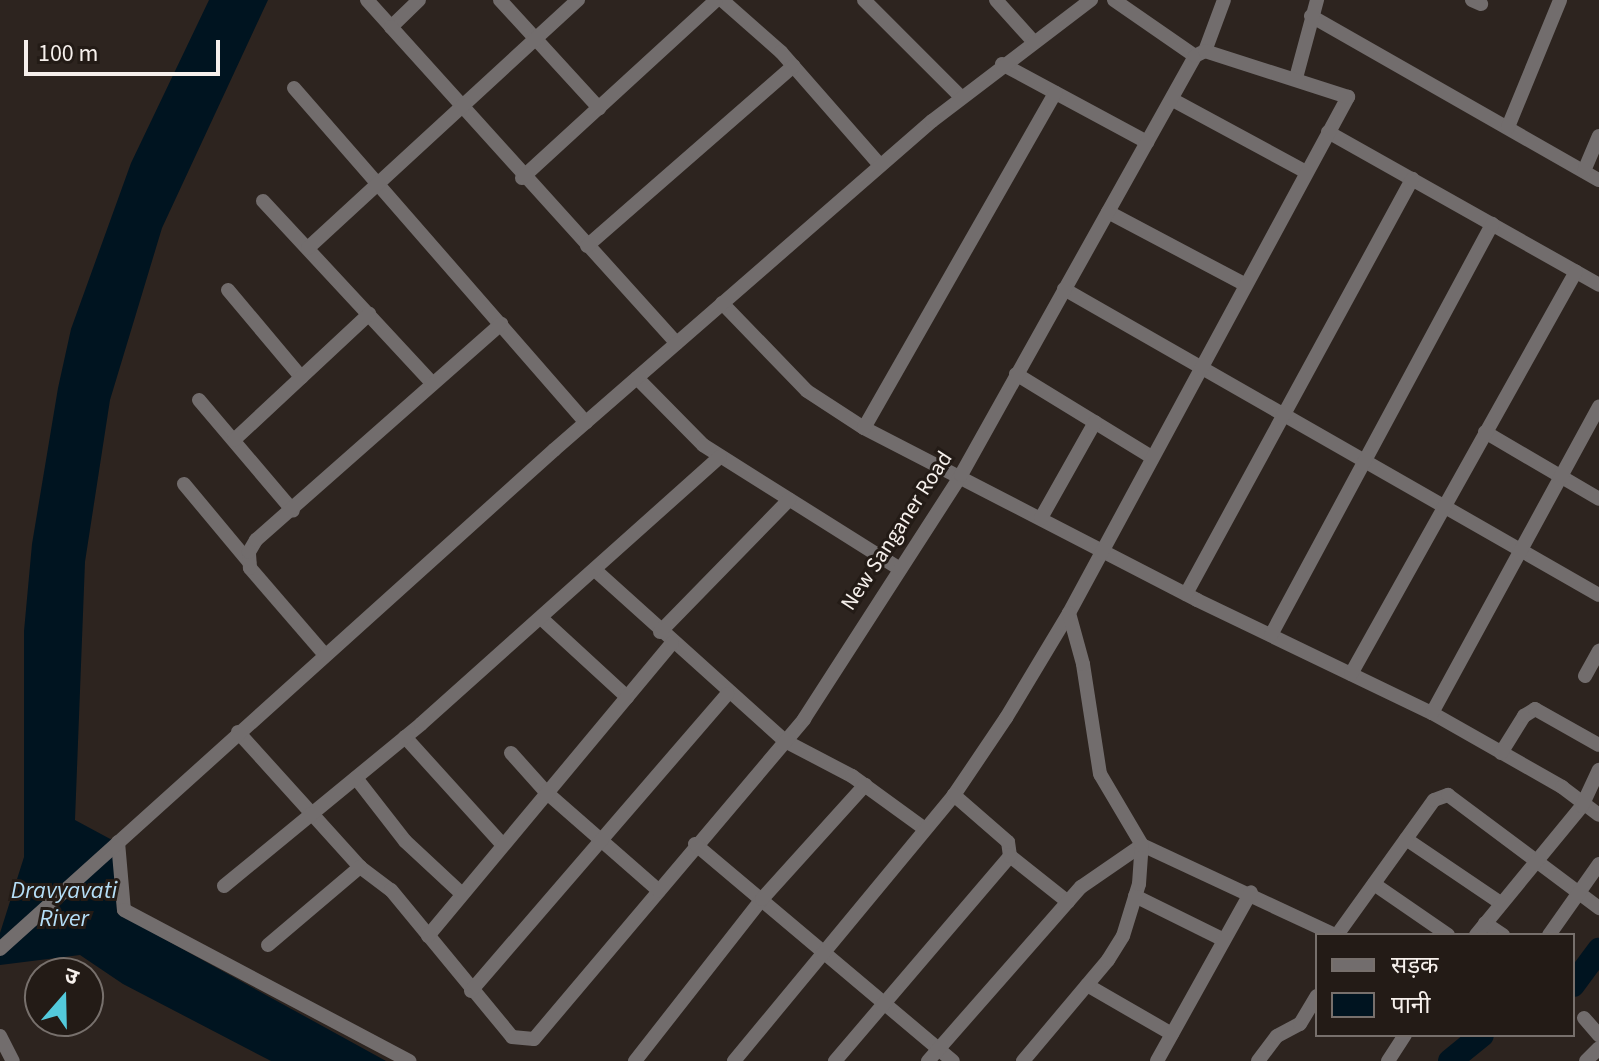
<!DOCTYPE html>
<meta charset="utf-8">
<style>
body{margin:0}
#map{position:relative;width:1599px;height:1061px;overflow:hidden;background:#2d241f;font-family:"Source Sans 3","Noto Sans Devanagari",sans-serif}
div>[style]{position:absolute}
.water>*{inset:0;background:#001420}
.river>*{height:24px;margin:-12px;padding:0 12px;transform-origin:12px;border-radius:12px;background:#001420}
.minor>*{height:14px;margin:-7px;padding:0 7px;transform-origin:7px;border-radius:7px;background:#726d6d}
span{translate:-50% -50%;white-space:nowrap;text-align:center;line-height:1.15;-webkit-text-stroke:6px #231b16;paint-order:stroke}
.street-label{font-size:22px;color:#f6f0ec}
.water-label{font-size:24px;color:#b5dff8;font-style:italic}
.legend{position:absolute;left:1315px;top:933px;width:260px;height:104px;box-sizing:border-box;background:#231b16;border:2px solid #77706c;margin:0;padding:10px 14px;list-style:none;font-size:24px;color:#f6f0ec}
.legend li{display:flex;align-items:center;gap:16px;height:40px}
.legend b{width:40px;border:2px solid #77706c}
.north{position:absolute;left:24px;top:957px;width:80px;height:80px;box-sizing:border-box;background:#231b16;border:2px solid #77706c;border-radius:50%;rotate:20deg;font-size:22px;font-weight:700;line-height:32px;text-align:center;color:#f6f0ec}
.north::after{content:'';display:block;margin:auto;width:28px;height:36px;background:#53cadc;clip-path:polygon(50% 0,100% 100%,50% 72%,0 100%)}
.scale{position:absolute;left:24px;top:40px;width:196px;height:36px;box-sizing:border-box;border:4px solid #f6f0ec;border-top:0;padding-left:10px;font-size:24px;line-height:28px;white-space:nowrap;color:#f6f0ec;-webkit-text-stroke:6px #231b16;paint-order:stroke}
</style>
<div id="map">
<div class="water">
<i style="clip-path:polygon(209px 0,268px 0,162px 228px,110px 400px,85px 562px,75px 820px,114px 841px,117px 913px,386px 1061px,271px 1061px,123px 984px,80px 955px,0 965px,0 933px,24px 857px,24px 631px,32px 544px,58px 388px,71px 329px,131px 163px)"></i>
</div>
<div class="river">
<i style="left:1573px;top:985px;width:44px;rotate:-53.4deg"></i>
<i style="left:1450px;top:1061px;width:41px;rotate:-39.1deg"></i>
</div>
<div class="minor">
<i style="left:367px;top:0;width:36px;rotate:48deg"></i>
<i style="left:419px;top:0;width:39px;rotate:136deg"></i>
<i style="left:391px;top:27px;width:426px;rotate:47.9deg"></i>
<i style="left:500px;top:0;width:147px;rotate:47.5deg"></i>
<i style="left:722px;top:0;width:79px;rotate:41.4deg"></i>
<i style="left:781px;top:52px;width:150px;rotate:48.8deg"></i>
<i style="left:864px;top:0;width:137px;rotate:45deg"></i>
<i style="left:996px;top:0;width:54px;rotate:48deg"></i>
<i style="left:1114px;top:0;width:98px;rotate:34.7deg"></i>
<i style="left:1472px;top:0;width:10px;rotate:24deg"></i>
<i style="left:1311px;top:16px;width:331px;rotate:29.7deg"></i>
<i style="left:1002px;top:64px;width:165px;rotate:28.3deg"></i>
<i style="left:1296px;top:78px;width:81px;rotate:-74.9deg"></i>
<i style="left:294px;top:88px;width:444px;rotate:48.9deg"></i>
<i style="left:1173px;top:100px;width:151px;rotate:28.4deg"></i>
<i style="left:1508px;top:127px;width:137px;rotate:-67.7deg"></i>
<i style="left:1328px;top:132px;width:311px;rotate:29.4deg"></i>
<i style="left:1584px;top:171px;width:38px;rotate:-67deg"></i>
<i style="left:522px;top:178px;width:263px;rotate:-42.5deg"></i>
<i style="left:263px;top:201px;width:248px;rotate:47.1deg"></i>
<i style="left:1108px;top:212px;width:154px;rotate:27.9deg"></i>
<i style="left:587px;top:246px;width:274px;rotate:-41.1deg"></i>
<i style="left:308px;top:248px;width:367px;rotate:-42.6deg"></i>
<i style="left:1064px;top:289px;width:616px;rotate:29.77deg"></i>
<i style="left:228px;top:290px;width:114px;rotate:50deg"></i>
<i style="left:722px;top:303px;width:122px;rotate:46deg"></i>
<i style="left:807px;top:391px;width:68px;rotate:33deg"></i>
<i style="left:864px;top:428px;width:375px;rotate:27.3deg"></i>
<i style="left:1197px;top:600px;width:261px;rotate:25.7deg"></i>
<i style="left:1432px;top:713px;width:150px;rotate:29.6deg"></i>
<i style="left:1562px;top:787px;width:46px;rotate:37.1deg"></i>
<i style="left:1016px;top:374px;width:157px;rotate:31.5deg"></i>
<i style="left:637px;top:378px;width:94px;rotate:45.4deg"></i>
<i style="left:703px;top:445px;width:229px;rotate:32.2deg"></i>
<i style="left:199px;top:400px;width:145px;rotate:49.7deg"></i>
<i style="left:864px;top:428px;width:386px;rotate:-60.3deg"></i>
<i style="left:1485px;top:432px;width:132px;rotate:30.4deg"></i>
<i style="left:234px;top:440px;width:185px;rotate:-43deg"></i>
<i style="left:184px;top:484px;width:102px;rotate:50.2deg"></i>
<i style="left:1041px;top:518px;width:110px;rotate:-60.6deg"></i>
<i style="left:595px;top:570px;width:256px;rotate:42deg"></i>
<i style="left:785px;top:741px;width:76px;rotate:27.6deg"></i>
<i style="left:852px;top:776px;width:90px;rotate:36deg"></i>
<i style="left:1186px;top:594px;width:473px;rotate:-61.4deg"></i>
<i style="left:541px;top:618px;width:117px;rotate:42.6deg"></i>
<i style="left:660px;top:632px;width:185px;rotate:-45.7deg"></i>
<i style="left:1271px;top:635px;width:467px;rotate:-61.7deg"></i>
<i style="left:325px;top:655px;width:115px;rotate:-130.8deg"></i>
<i style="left:250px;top:568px;width:16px;rotate:-94deg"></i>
<i style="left:249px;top:552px;width:14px;rotate:-60deg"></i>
<i style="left:256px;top:540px;width:327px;rotate:-41.4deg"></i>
<i style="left:1351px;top:674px;width:461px;rotate:-60.8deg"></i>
<i style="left:1585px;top:676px;width:29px;rotate:-61deg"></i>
<i style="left:1432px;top:713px;width:349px;rotate:-61.4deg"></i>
<i style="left:238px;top:732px;width:182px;rotate:47.9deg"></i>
<i style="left:360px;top:867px;width:39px;rotate:37deg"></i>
<i style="left:391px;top:890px;width:190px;rotate:50.5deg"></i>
<i style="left:512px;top:1037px;width:22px;rotate:5deg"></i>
<i style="left:534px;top:1039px;width:419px;rotate:-49.8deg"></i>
<i style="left:804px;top:719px;width:290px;rotate:-57.2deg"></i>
<i style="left:961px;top:475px;width:480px;rotate:-60.8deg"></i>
<i style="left:1195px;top:56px;width:11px;rotate:-27deg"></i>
<i style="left:1205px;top:51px;width:54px;rotate:-69.6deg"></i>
<i style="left:405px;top:737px;width:144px;rotate:47.8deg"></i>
<i style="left:511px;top:753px;width:52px;rotate:48.1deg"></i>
<i style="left:546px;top:792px;width:150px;rotate:41.2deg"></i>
<i style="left:1501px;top:753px;width:44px;rotate:-58.1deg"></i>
<i style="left:1524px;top:716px;width:13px;rotate:-32deg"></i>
<i style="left:1535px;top:709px;width:73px;rotate:29.4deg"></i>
<i style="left:356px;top:778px;width:80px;rotate:52.1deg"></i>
<i style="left:405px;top:841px;width:78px;rotate:42.9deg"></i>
<i style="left:1406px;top:839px;width:112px;rotate:34.1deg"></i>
<i style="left:118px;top:842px;width:68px;rotate:85deg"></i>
<i style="left:124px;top:910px;width:323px;rotate:27.9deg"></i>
<i style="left:695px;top:844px;width:337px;rotate:40.1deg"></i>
<i style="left:1010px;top:856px;width:74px;rotate:38.4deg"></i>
<i style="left:1374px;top:884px;width:90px;rotate:34.6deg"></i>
<i style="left:224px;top:886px;width:255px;rotate:-39.4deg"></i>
<i style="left:421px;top:724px;width:401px;rotate:-41.8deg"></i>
<i style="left:1135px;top:896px;width:99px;rotate:26.3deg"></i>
<i style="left:1485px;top:923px;width:22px;rotate:34deg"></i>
<i style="left:1337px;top:935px;width:166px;rotate:-54.3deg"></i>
<i style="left:1434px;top:800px;width:15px;rotate:-20deg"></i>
<i style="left:1448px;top:795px;width:189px;rotate:36.8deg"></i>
<i style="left:1476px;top:935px;width:167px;rotate:-50.6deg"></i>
<i style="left:1582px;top:806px;width:40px;rotate:-65deg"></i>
<i style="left:1549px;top:935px;width:87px;rotate:-54.8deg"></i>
<i style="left:428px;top:936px;width:381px;rotate:-50.2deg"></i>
<i style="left:268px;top:945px;width:121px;rotate:-40.3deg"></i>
<i style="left:0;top:949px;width:746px;rotate:-42.01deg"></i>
<i style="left:554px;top:450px;width:501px;rotate:-41.04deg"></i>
<i style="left:932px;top:121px;width:200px;rotate:-37.3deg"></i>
<i style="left:1087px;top:985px;width:98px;rotate:30deg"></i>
<i style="left:471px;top:991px;width:392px;rotate:-49.2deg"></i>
<i style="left:1584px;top:1018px;width:23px;rotate:49deg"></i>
<i style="left:0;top:1036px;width:28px;rotate:63deg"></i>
<i style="left:635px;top:1061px;width:206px;rotate:-51.9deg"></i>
<i style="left:762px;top:899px;width:154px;rotate:-47.9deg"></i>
<i style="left:734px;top:1061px;width:345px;rotate:-50.4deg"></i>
<i style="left:954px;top:795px;width:93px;rotate:-56deg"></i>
<i style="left:1006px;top:718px;width:122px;rotate:-59deg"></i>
<i style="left:1069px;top:613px;width:587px;rotate:-61.6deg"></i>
<i style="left:1348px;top:97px;width:150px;rotate:-162.2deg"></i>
<i style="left:835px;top:1061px;width:270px;rotate:-49.5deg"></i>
<i style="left:1010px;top:856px;width:14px;rotate:-98deg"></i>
<i style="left:1008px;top:842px;width:72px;rotate:-139deg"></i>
<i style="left:928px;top:1061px;width:232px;rotate:-48.7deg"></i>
<i style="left:1081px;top:887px;width:74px;rotate:-34.5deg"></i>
<i style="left:1142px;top:845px;width:213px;rotate:25deg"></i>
<i style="left:1023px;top:1061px;width:132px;rotate:-49.9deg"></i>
<i style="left:1108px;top:960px;width:28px;rotate:-58deg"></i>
<i style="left:1123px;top:936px;width:54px;rotate:-72.9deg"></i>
<i style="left:1139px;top:884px;width:39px;rotate:-86deg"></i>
<i style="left:1142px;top:845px;width:82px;rotate:-120.6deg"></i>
<i style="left:1100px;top:774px;width:111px;rotate:-98.8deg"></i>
<i style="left:1083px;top:664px;width:53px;rotate:-105.4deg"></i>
<i style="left:1157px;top:1061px;width:193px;rotate:-60.9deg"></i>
<i style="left:1258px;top:1061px;width:31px;rotate:-53deg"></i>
<i style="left:1277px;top:1036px;width:26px;rotate:-28deg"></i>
<i style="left:1300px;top:1024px;width:33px;rotate:-59deg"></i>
<i style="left:1388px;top:1061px;width:31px;rotate:-57deg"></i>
<i style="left:1586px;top:1061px;width:18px;rotate:-45deg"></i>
</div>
<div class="street-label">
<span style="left:897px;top:531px;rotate:-57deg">New Sanganer Road</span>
</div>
<div class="water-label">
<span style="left:64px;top:905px">Dravyavati<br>River</span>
</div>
<ul class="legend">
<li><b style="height:10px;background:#726d6d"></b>सड़क</li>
<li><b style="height:22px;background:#001420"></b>पानी</li>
</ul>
<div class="north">उ</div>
<div class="scale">100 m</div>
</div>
